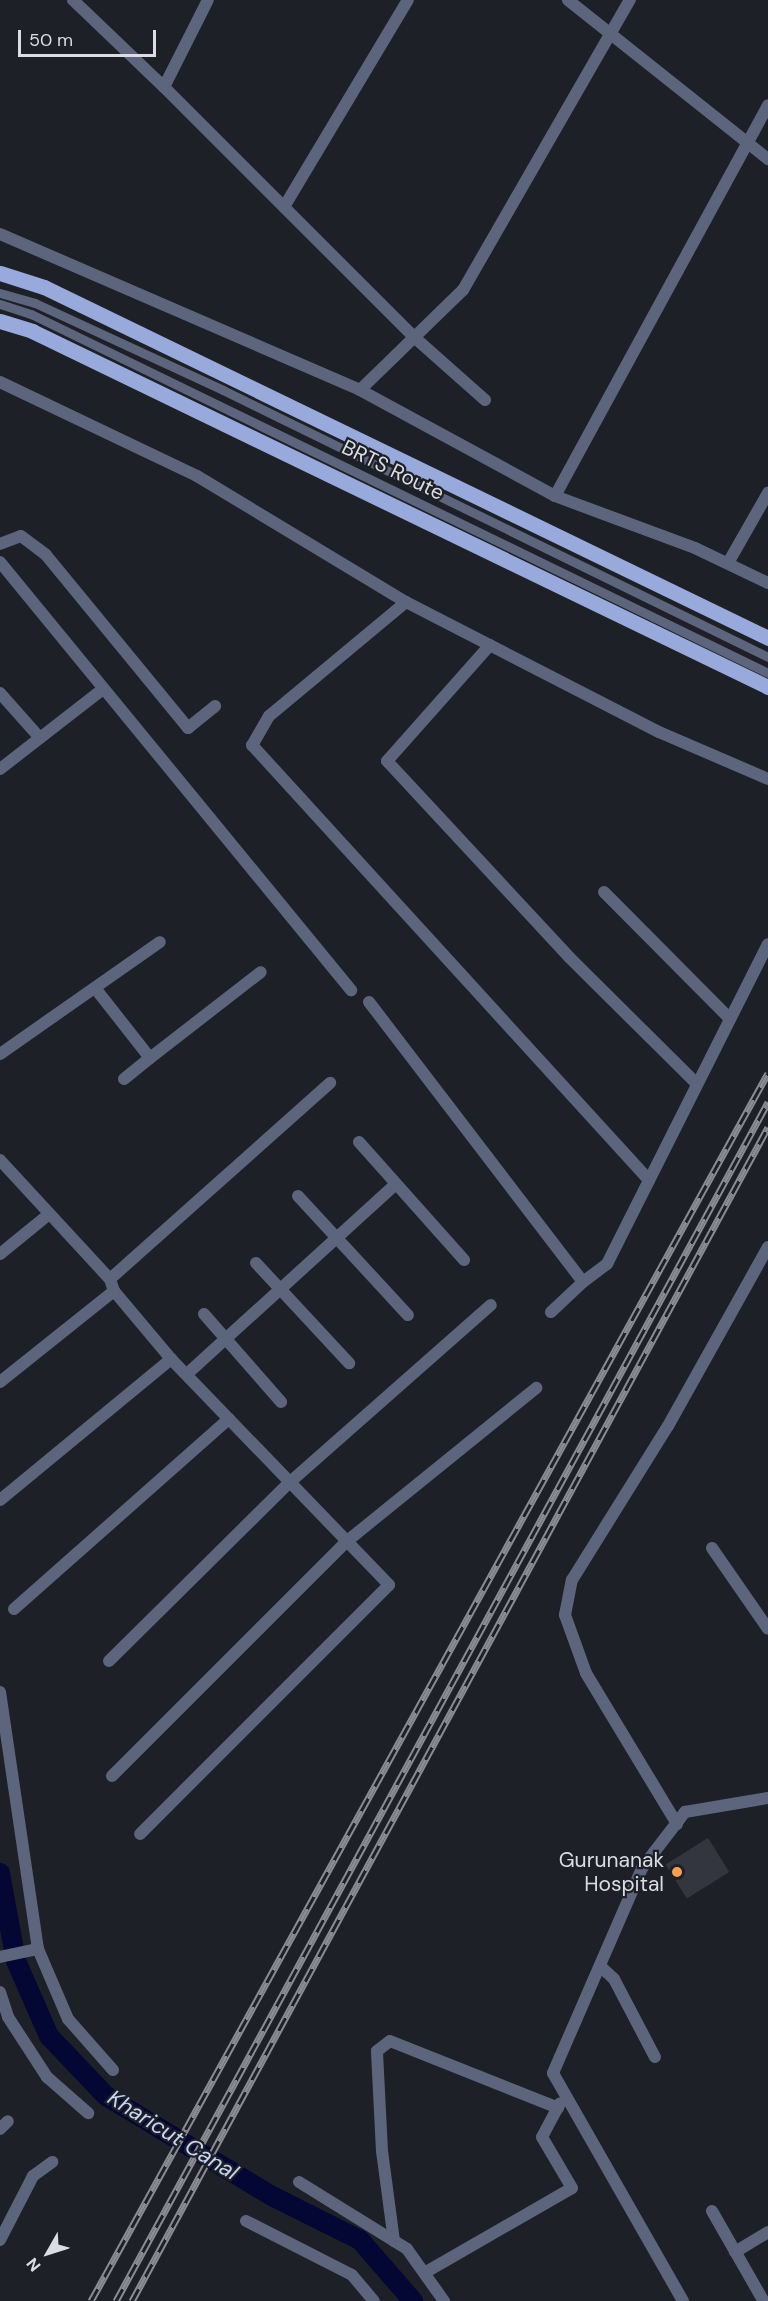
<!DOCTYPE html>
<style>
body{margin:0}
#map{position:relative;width:768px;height:2301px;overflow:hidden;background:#1d2027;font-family:"DM Sans",sans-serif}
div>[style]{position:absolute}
.canal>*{height:20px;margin:-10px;padding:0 10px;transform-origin:10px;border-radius:10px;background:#040633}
.building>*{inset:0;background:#33363e;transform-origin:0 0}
.lane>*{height:9px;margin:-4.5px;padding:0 4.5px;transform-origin:4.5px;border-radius:4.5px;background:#5c657c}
.street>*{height:12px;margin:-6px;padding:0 6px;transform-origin:6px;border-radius:6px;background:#5c657c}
.primary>*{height:15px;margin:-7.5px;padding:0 7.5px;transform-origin:7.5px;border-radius:7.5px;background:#98aadb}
.rail>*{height:7px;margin-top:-3.5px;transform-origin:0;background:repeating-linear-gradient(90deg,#1d2027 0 14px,#8a8c92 0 28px);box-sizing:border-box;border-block:2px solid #8a8c92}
.dots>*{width:16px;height:16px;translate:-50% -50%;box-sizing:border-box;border:3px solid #1d2027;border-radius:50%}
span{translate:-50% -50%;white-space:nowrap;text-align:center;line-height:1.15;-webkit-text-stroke:4.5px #1d2027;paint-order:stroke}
.street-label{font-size:21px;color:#dbdde2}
.poi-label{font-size:21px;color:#dbdde2}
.right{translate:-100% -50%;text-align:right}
.water-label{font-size:22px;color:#c9d5f5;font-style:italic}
.north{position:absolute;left:18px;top:2223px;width:60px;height:60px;-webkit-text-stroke:4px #1d2027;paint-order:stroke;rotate:231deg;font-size:16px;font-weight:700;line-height:24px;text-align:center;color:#dbdde2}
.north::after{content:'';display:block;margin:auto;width:21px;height:27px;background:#dbdde2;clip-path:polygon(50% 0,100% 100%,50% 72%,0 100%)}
.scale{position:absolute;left:18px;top:30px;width:138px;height:27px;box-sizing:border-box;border:3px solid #dbdde2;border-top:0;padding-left:8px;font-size:18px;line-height:21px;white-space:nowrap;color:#dbdde2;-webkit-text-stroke:4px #1d2027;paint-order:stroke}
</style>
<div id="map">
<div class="canal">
<i style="left:0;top:1873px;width:89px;rotate:79.7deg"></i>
<i style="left:16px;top:1961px;width:82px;rotate:66.3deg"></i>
<i style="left:49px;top:2036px;width:83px;rotate:46.5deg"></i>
<i style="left:106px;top:2096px;width:194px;rotate:31.1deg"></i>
<i style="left:272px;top:2196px;width:98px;rotate:26.6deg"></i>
<i style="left:360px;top:2240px;width:81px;rotate:49deg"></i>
</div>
<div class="building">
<i style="left:708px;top:1838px;width:40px;height:50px;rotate:58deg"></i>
</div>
<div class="lane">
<i style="left:0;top:293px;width:36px;rotate:16deg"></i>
<i style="left:35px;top:303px;width:207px;rotate:24.8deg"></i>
<i style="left:223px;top:390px;width:607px;rotate:26.1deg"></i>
<i style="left:0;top:304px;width:33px;rotate:18deg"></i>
<i style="left:31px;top:314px;width:820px;rotate:25.97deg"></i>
</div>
<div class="street">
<i style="left:73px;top:0;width:126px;rotate:43.7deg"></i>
<i style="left:164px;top:87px;width:97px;rotate:-63.2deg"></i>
<i style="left:568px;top:0;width:256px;rotate:38.5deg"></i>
<i style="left:164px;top:87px;width:354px;rotate:45deg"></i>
<i style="left:414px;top:337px;width:95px;rotate:41.6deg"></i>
<i style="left:284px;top:207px;width:241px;rotate:-59.1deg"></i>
<i style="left:0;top:234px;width:392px;rotate:23.4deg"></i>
<i style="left:360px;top:390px;width:222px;rotate:28.5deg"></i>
<i style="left:555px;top:496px;width:149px;rotate:20.4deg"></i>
<i style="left:695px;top:548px;width:81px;rotate:25.6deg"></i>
<i style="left:0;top:382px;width:218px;rotate:25.5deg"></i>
<i style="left:197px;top:476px;width:244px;rotate:31.1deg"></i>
<i style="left:406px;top:602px;width:284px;rotate:27.2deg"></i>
<i style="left:659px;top:732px;width:119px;rotate:23.3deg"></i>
<i style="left:360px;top:390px;width:144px;rotate:-44.2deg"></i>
<i style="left:463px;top:290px;width:335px;rotate:-60.1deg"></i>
<i style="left:555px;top:496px;width:445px;rotate:-61.4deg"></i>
<i style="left:0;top:544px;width:22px;rotate:-21deg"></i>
<i style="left:21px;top:536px;width:31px;rotate:37deg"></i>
<i style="left:46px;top:555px;width:224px;rotate:50.6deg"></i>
<i style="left:188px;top:728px;width:35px;rotate:-39deg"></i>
<i style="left:0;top:562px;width:554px;rotate:50.65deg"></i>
<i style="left:728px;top:563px;width:81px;rotate:-60.3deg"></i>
<i style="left:406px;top:602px;width:178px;rotate:140.2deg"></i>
<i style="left:269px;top:716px;width:34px;rotate:120deg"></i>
<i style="left:252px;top:745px;width:589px;rotate:47.62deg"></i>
<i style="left:490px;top:645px;width:155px;rotate:131.6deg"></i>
<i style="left:387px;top:761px;width:267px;rotate:47.1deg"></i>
<i style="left:569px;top:957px;width:180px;rotate:44.8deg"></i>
<i style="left:0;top:693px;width:60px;rotate:48.4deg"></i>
<i style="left:0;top:769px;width:130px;rotate:-37.8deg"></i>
<i style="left:604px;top:892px;width:179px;rotate:45.2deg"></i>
<i style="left:95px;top:988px;width:89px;rotate:51.8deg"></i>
<i style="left:150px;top:1058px;width:140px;rotate:-37.8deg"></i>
<i style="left:369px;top:1002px;width:352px;rotate:52.6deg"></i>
<i style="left:583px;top:1282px;width:44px;rotate:136.8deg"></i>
<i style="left:0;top:1054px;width:195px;rotate:-35deg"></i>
<i style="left:124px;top:1079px;width:33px;rotate:-39deg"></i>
<i style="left:359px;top:1142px;width:158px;rotate:48.3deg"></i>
<i style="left:0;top:1160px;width:162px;rotate:47.3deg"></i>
<i style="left:110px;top:1279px;width:13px;rotate:72deg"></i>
<i style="left:114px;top:1291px;width:89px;rotate:50deg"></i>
<i style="left:171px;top:1359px;width:314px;rotate:46deg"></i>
<i style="left:389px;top:1585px;width:352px;rotate:135deg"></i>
<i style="left:298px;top:1196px;width:162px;rotate:47.3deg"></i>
<i style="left:0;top:1254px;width:62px;rotate:-39.1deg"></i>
<i style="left:256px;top:1263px;width:137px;rotate:47.1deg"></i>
<i style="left:110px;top:1279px;width:295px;rotate:-41.7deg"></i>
<i style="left:583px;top:1282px;width:30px;rotate:-37deg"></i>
<i style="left:607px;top:1264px;width:358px;rotate:-63.3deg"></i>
<i style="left:204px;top:1314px;width:117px;rotate:48.8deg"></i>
<i style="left:187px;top:1374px;width:282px;rotate:-42.3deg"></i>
<i style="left:0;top:1382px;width:146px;rotate:-38.6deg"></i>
<i style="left:0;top:1500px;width:222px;rotate:-39.5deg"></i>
<i style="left:712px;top:1548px;width:98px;rotate:55.3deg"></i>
<i style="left:14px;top:1609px;width:287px;rotate:-41.5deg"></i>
<i style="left:109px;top:1661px;width:253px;rotate:-44.7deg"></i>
<i style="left:289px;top:1483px;width:269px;rotate:-41.4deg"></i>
<i style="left:0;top:1692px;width:260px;rotate:81.6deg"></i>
<i style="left:38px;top:1949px;width:76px;rotate:66.8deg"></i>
<i style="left:68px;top:2019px;width:68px;rotate:48.6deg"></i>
<i style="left:112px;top:1776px;width:331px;rotate:-45deg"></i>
<i style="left:346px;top:1542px;width:245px;rotate:-39deg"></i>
<i style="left:677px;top:1824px;width:176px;rotate:-121.1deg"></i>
<i style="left:586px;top:1673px;width:62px;rotate:-109.9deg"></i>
<i style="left:565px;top:1615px;width:36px;rotate:-79deg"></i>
<i style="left:572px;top:1580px;width:181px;rotate:-58.1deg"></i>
<i style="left:668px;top:1426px;width:205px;rotate:-60.8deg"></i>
<i style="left:0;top:1957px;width:39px;rotate:-12deg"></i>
<i style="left:600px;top:1966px;width:19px;rotate:43deg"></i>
<i style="left:614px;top:1979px;width:88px;rotate:62.3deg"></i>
<i style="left:0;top:1992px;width:26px;rotate:72deg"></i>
<i style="left:8px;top:2017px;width:72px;rotate:57deg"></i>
<i style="left:47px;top:2077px;width:55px;rotate:41.3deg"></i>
<i style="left:0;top:2129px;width:11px;rotate:-45deg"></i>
<i style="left:299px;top:2182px;width:127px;rotate:31.8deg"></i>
<i style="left:407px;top:2249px;width:64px;rotate:54.6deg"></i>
<i style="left:712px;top:2211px;width:103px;rotate:60.2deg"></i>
<i style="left:246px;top:2221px;width:119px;rotate:27deg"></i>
<i style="left:352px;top:2275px;width:34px;rotate:50deg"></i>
<i style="left:0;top:2240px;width:72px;rotate:-62.7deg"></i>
<i style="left:33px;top:2176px;width:24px;rotate:-36deg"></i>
<i style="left:394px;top:2241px;width:91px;rotate:-97.6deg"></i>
<i style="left:382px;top:2151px;width:100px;rotate:-92.9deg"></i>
<i style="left:377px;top:2051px;width:16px;rotate:-38deg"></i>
<i style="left:390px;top:2041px;width:181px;rotate:21.7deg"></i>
<i style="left:735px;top:2252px;width:39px;rotate:-31deg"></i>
<i style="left:426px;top:2272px;width:168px;rotate:-29.9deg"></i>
<i style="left:572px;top:2188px;width:59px;rotate:-120.5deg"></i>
<i style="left:542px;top:2137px;width:38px;rotate:-62deg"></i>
<i style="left:683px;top:2301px;width:262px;rotate:-119.7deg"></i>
<i style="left:553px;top:2073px;width:223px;rotate:-66.5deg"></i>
<i style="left:642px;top:1868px;width:71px;rotate:-52.5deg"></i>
<i style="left:685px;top:1812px;width:84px;rotate:-9.6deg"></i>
</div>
<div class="primary">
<i style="left:0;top:273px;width:46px;rotate:17.7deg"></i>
<i style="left:44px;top:287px;width:805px;rotate:25.86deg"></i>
<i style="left:0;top:321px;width:34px;rotate:17deg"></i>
<i style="left:32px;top:331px;width:818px;rotate:25.81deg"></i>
</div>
<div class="rail">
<i style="left:91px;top:2301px;width:1402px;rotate:-61.13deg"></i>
<i style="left:116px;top:2301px;width:1365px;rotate:-61.46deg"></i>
<i style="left:132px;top:2301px;width:1335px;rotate:-61.55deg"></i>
</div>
<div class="dots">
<i style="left:677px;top:1872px;background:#fa9f4f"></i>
</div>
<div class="street-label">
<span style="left:393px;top:470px;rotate:26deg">BRTS Route</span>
</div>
<div class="poi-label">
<span class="right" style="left:664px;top:1872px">Gurunanak<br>Hospital</span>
</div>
<div class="water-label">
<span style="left:173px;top:2135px;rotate:32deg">Kharicut Canal</span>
</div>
<div class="north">N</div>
<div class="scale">50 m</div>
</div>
